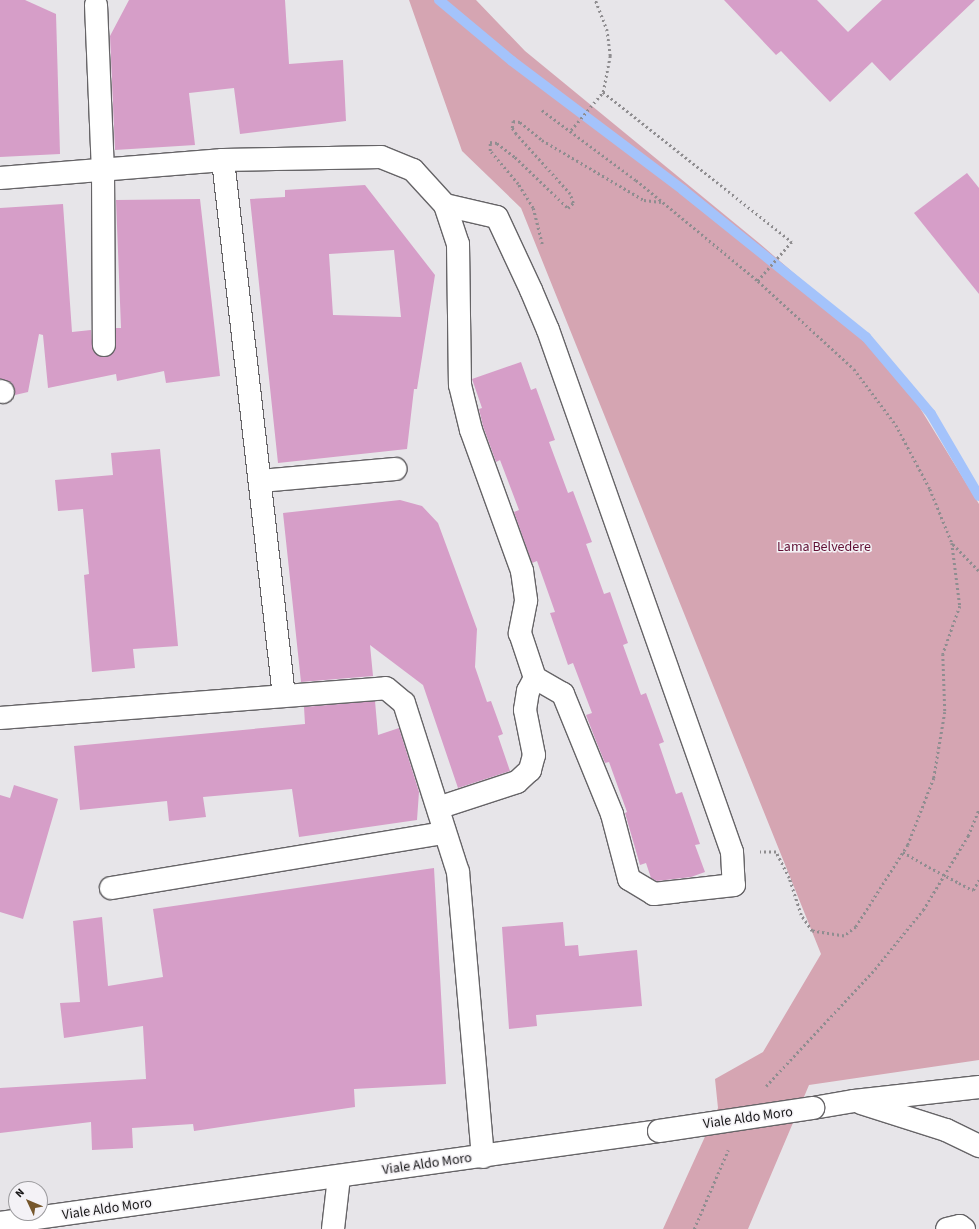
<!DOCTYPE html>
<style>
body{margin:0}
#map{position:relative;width:979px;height:1229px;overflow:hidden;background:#e7e5e9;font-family:"Source Sans 3",sans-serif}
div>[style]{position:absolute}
.green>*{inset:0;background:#d5a5b2}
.stream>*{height:10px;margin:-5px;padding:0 5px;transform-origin:5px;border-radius:5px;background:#a4c3fb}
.building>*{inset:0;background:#d69ec8}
.path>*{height:2.5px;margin-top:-1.25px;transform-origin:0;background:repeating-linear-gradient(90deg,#8f8d90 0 2px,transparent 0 5px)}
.roads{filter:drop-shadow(1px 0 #666467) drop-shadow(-1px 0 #666467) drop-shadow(0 1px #666467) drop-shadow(0 -1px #666467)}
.street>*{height:22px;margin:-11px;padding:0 11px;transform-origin:11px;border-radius:11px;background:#fff}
.secondary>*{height:22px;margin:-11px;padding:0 11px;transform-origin:11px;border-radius:11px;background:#fff}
.path-bridge>*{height:2.5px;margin-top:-1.25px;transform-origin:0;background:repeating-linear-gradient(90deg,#8f8d90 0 2px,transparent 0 5px)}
.bridges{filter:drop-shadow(1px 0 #666467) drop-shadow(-1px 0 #666467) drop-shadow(0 1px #666467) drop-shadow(0 -1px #666467)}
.secondary-bridge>*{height:22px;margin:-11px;padding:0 11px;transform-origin:11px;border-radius:11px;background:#fff}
span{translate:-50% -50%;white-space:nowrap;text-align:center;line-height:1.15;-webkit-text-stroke:3px #f4f2f6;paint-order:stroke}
.park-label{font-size:14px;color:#611034}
.street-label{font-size:14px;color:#191819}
.north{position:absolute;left:8px;top:1181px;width:40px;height:40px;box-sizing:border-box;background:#f4f2f6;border:1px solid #9c9b9e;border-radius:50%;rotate:314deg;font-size:11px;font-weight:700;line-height:16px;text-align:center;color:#191819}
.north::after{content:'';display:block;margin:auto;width:14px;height:18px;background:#76572c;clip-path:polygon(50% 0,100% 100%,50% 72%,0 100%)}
</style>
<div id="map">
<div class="green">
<i style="clip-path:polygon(409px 0,476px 0,525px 51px,759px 243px,848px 320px,912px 395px,979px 504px,979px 1060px,809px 1085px,748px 1229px,663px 1229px,718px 1108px,715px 1079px,763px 1052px,821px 954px,521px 208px,462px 151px)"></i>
</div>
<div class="stream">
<i style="left:439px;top:0;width:95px;rotate:39.9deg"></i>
<i style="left:512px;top:61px;width:214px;rotate:37deg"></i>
<i style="left:683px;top:190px;width:235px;rotate:38.8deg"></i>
<i style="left:866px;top:337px;width:101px;rotate:49.8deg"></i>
<i style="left:931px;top:414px;width:95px;rotate:59.7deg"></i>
</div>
<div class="building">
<i style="clip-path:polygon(0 0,25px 0,56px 14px,60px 154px,0 157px)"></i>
<i style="clip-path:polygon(129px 0,285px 0,289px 64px,343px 60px,346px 121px,240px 134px,234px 88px,189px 93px,195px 145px,115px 150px,110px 36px)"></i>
<i style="clip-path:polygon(724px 0,817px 0,848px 32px,882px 0,975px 0,890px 81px,872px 62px,830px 102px,781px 51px,776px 55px)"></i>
<i style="clip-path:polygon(967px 173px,979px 188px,979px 294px,914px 213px)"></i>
<i style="clip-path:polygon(evenodd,365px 185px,435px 275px,417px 389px,414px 389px,407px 449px,278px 463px,250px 199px,285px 197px,285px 190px,365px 185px,394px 250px,401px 317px,333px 315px,329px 254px,394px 250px)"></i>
<i style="clip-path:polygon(200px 199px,220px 376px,166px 383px,164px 371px,117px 381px,116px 374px,48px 388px,43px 335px,39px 334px,28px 392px,15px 395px,12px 383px,0 379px,0 208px,63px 204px,72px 332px,91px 330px,93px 351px,104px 357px,115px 351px,116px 328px,121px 328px,116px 200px)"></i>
<i style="clip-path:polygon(521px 362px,531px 390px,536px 388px,555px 440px,549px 442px,568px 493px,573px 491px,592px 542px,586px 544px,604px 594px,610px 592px,628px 643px,623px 645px,641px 695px,646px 693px,664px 742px,659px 744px,676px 794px,682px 792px,700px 844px,695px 845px,705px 872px,691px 877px,657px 881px,651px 878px,646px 863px,640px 865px,625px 813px,627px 812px,609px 762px,605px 763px,596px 741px,586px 715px,592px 713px,573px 663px,568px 665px,550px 613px,555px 612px,537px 561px,532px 563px,514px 512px,519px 510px,500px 460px,496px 462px,483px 426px,479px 409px,482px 408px,472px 379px)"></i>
<i style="clip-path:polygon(160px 449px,178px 646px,133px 649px,135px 668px,92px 672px,84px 575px,89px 574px,83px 509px,58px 511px,55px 480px,113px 475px,111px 453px)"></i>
<i style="clip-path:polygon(400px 500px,422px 506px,438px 523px,477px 629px,475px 667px,487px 702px,491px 701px,503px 734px,498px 736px,510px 771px,458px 788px,423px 685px,370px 645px,373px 676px,301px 682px,283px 513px)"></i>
<i style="clip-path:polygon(375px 701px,378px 735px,399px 728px,419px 792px,417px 820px,299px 837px,292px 789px,203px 797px,206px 817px,169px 821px,167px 801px,80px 810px,74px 746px,305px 724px,304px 707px)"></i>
<i style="clip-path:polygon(14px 785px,58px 799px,23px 919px,0 912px,0 795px,10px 798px)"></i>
<i style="clip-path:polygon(434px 868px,446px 1084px,354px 1089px,355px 1107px,194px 1131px,193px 1124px,132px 1128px,133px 1148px,92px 1150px,91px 1122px,0 1133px,0 1088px,146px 1079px,143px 1026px,64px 1038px,60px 1003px,80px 1002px,73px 921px,102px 917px,108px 986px,163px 977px,153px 909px)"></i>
<i style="clip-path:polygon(563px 922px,565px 946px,578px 945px,579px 956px,637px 950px,642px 1006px,536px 1015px,537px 1026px,509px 1029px,502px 927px)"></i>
</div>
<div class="path">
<i style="left:603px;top:92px;width:241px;rotate:38.4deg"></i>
<i style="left:792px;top:242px;width:52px;rotate:131.1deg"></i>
<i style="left:542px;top:110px;width:117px;rotate:36.7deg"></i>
<i style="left:636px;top:180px;width:158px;rotate:39.6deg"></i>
<i style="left:758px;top:281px;width:130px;rotate:42.5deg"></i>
<i style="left:854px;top:369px;width:70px;rotate:53.1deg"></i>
<i style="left:896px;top:425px;width:72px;rotate:62deg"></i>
<i style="left:930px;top:489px;width:58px;rotate:67.8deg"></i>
<i style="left:952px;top:543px;width:64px;rotate:82.8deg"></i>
<i style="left:960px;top:606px;width:51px;rotate:109.5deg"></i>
<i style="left:943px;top:654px;width:58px;rotate:88deg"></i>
<i style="left:945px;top:712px;width:67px;rotate:99.5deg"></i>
<i style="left:934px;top:778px;width:72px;rotate:111.2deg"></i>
<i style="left:908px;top:845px;width:97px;rotate:122.4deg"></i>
<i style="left:856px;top:927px;width:15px;rotate:143deg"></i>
<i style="left:844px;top:936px;width:32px;rotate:-171deg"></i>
<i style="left:812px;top:931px;width:19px;rotate:-125deg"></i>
<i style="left:801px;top:915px;width:39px;rotate:-108deg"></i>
<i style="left:789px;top:878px;width:29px;rotate:-117deg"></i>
<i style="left:776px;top:852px;width:16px;rotate:180deg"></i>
<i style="left:571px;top:130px;width:50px;rotate:-49.9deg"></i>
<i style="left:603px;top:92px;width:37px;rotate:-79deg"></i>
<i style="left:610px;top:56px;width:25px;rotate:-97deg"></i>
<i style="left:607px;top:31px;width:33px;rotate:-111deg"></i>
<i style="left:542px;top:244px;width:37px;rotate:-104deg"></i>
<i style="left:533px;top:208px;width:28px;rotate:-122deg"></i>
<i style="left:518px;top:184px;width:43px;rotate:-130.3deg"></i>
<i style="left:490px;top:151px;width:9px;rotate:-90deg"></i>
<i style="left:490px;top:142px;width:7px;rotate:8deg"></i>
<i style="left:497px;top:143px;width:23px;rotate:38deg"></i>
<i style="left:515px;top:157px;width:74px;rotate:43.9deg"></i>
<i style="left:568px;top:208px;width:7px;rotate:-45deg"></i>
<i style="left:573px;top:203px;width:9px;rotate:-108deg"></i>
<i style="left:570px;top:194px;width:81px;rotate:-132deg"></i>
<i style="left:516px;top:134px;width:7px;rotate:-124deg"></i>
<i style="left:512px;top:128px;width:7px;rotate:-82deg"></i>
<i style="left:513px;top:121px;width:7px;rotate:8deg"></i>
<i style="left:520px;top:122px;width:28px;rotate:39deg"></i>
<i style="left:542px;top:140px;width:118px;rotate:30.5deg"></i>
<i style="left:644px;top:200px;width:17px;rotate:7deg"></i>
<i style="left:953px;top:544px;width:37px;rotate:46deg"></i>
<i style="left:903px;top:852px;width:30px;rotate:30deg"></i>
<i style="left:959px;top:883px;width:16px;rotate:27deg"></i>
<i style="left:973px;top:890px;width:12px;rotate:-59deg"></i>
<i style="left:766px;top:1086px;width:160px;rotate:-47deg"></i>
<i style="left:875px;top:969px;width:76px;rotate:-50.9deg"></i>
<i style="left:923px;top:910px;width:87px;rotate:-58.7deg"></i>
<i style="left:968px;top:836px;width:29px;rotate:-68deg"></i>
<i style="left:694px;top:1229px;width:86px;rotate:-66.7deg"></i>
</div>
<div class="roads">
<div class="street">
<i style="left:96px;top:5px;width:164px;rotate:87.6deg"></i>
<i style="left:103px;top:169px;width:176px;rotate:89.7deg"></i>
<i style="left:223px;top:160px;width:539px;rotate:83.51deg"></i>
<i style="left:0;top:178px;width:224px;rotate:-4.6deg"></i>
<i style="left:223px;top:160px;width:158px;rotate:-1.1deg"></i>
<i style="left:381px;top:157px;width:35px;rotate:22deg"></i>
<i style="left:413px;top:170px;width:47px;rotate:47.6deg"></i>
<i style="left:445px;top:205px;width:41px;rotate:71.6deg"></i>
<i style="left:458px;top:244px;width:141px;rotate:89.2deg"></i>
<i style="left:460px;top:385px;width:46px;rotate:76.3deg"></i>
<i style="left:471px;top:430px;width:150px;rotate:70.1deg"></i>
<i style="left:522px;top:571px;width:30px;rotate:82deg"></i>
<i style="left:526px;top:601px;width:33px;rotate:101deg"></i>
<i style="left:520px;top:633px;width:47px;rotate:71.6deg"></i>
<i style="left:535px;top:678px;width:15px;rotate:118deg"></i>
<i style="left:528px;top:691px;width:19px;rotate:99deg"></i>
<i style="left:525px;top:710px;width:46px;rotate:78.7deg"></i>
<i style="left:534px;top:755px;width:16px;rotate:105deg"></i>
<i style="left:530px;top:770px;width:18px;rotate:137deg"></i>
<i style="left:517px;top:782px;width:83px;rotate:161.8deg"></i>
<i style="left:445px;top:205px;width:53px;rotate:13deg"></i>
<i style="left:497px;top:217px;width:81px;rotate:65deg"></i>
<i style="left:531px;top:290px;width:43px;rotate:67deg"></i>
<i style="left:548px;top:330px;width:553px;rotate:70.58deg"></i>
<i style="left:732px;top:852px;width:33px;rotate:87deg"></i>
<i style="left:734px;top:885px;width:81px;rotate:173.6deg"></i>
<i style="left:654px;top:894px;width:29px;rotate:-149deg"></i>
<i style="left:629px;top:879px;width:67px;rotate:-104.7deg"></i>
<i style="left:612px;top:814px;width:130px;rotate:-112.2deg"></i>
<i style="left:563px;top:694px;width:32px;rotate:-150deg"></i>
<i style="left:0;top:391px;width:3px;rotate:18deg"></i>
<i style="left:260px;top:481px;width:136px;rotate:-5.1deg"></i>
<i style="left:0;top:718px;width:387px;rotate:-4.4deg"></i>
<i style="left:386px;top:688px;width:23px;rotate:40deg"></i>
<i style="left:404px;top:703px;width:177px;rotate:72.3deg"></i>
<i style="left:458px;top:872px;width:286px;rotate:85deg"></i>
<i style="left:111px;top:888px;width:338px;rotate:-9.4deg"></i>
<i style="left:333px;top:1229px;width:52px;rotate:-83.4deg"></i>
<i style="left:947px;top:1229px;width:13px;rotate:-13deg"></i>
<i style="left:960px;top:1226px;width:5px;rotate:37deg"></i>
</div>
<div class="secondary">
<i style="left:861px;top:1103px;width:89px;rotate:17.6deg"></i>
<i style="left:946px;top:1130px;width:37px;rotate:26deg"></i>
<i style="left:813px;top:1108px;width:42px;rotate:-9.7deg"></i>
<i style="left:854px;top:1101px;width:126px;rotate:-6.4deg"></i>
<i style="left:0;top:1223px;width:665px;rotate:-7.95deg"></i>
</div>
</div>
<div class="path-bridge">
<i style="left:929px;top:867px;width:34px;rotate:28deg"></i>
</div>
<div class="bridges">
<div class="secondary-bridge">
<i style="left:659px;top:1131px;width:156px;rotate:-8.5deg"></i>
</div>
</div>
<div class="park-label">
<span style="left:824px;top:547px">Lama Belvedere</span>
</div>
<div class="street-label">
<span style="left:748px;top:1118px;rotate:-8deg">Viale Aldo Moro</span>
<span style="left:427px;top:1164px;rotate:-8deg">Viale Aldo Moro</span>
<span style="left:107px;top:1209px;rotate:-8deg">Viale Aldo Moro</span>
</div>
<div class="north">N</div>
</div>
